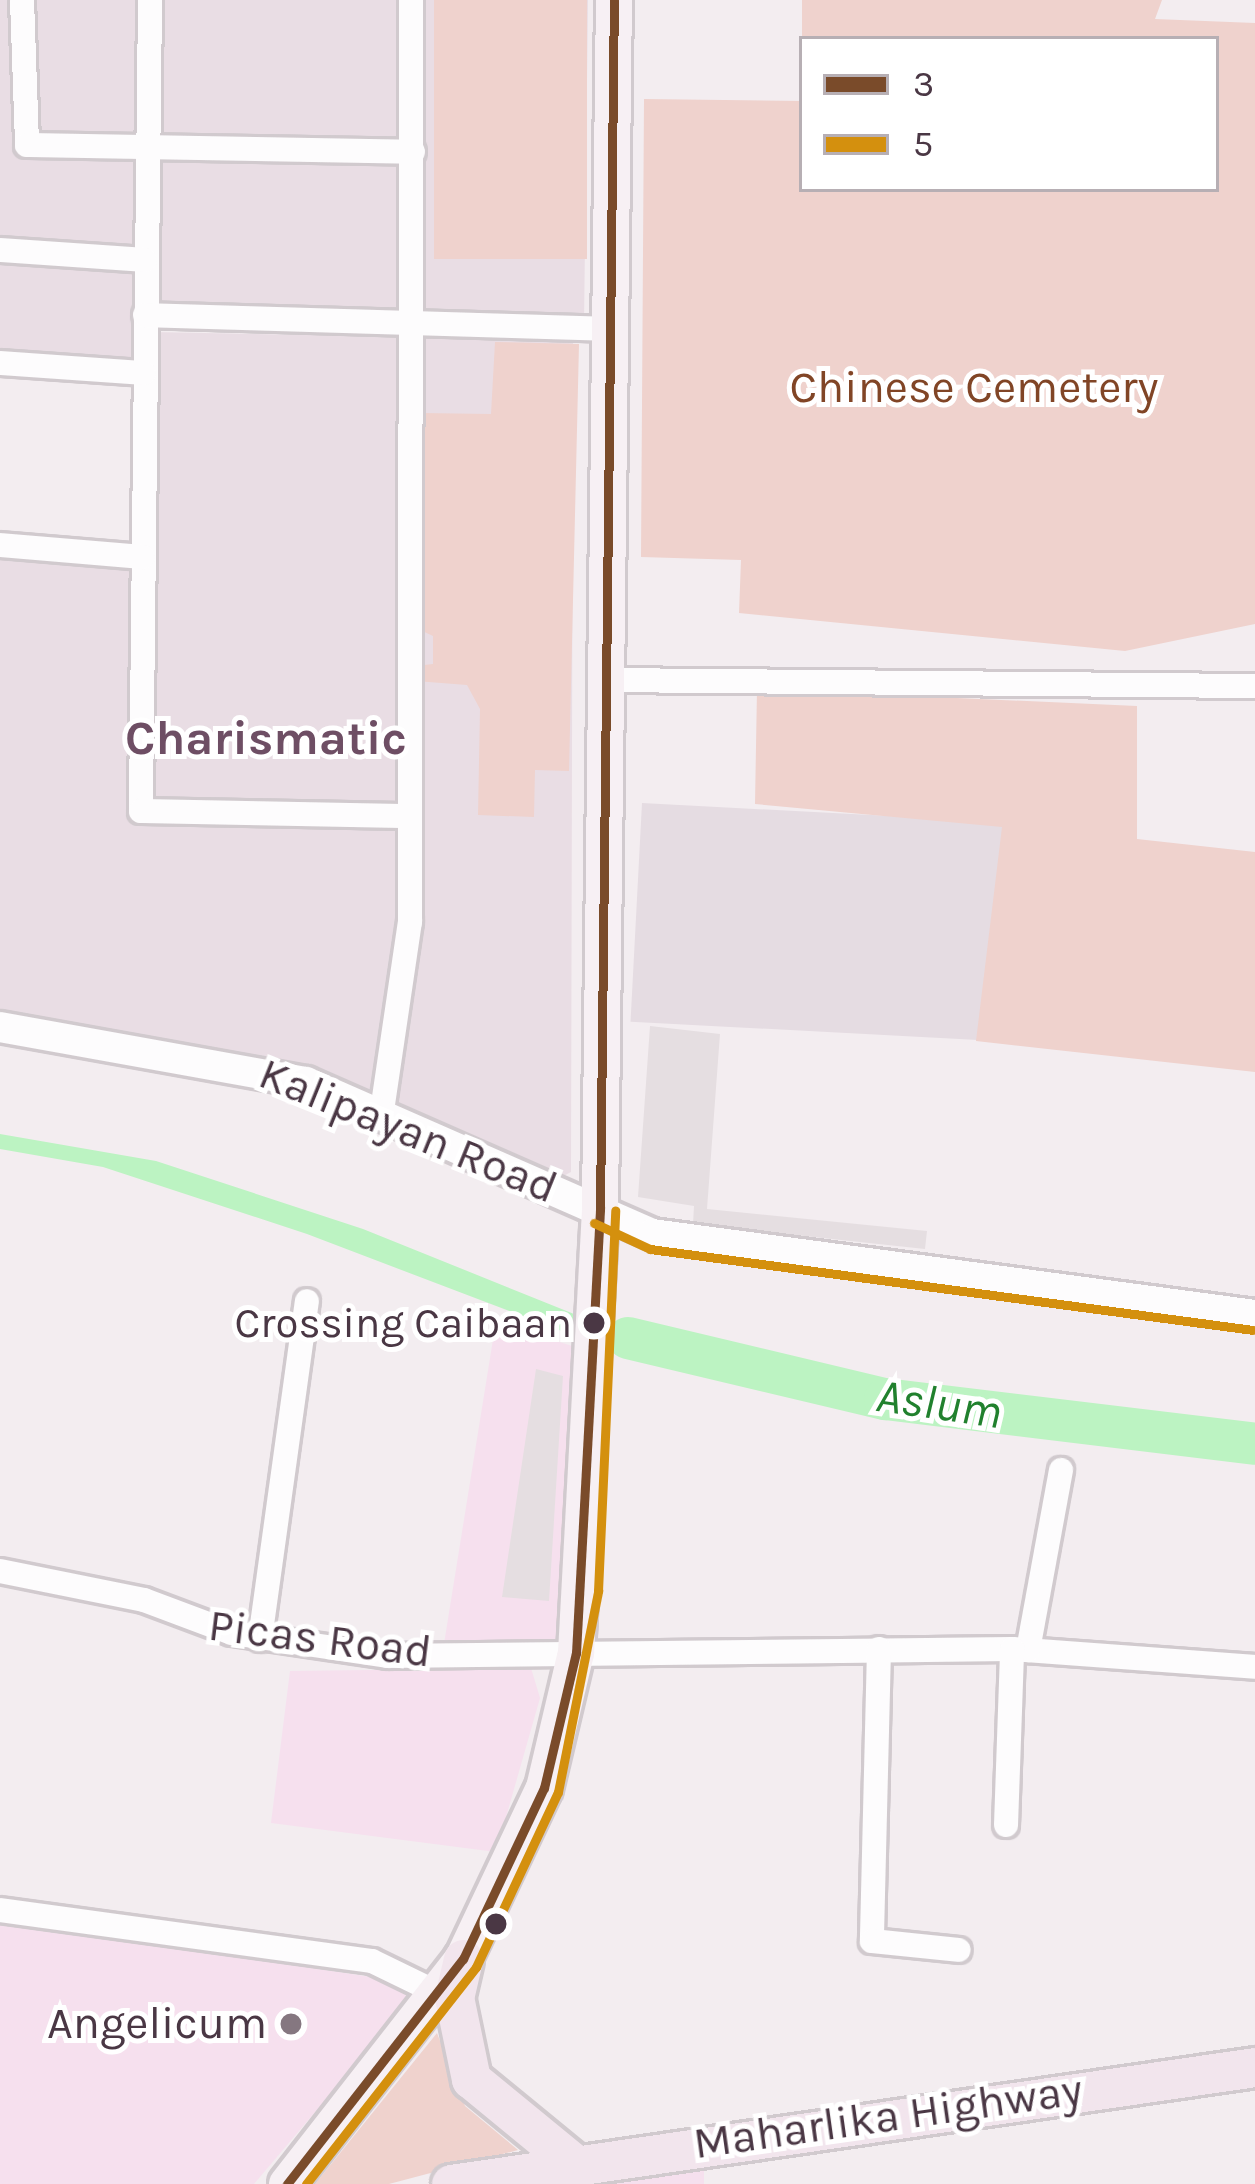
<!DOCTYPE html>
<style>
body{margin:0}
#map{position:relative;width:1255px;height:2184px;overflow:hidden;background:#f3edf0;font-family:Karla,sans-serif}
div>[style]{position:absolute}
.residential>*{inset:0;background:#e9dde4}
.commercial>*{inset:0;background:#f6e0ee}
.industrial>*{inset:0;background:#e5dce2;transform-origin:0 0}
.green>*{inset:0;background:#efd2cd;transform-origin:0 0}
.parking>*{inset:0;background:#e5dee1}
.water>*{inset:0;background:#bcf3c2}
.river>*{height:42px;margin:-21px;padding:0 21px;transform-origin:21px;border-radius:21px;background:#bcf3c2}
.roads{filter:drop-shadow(3px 0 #d1cace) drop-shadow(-3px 0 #d1cace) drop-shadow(0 3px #d1cace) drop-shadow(0 -3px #d1cace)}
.minor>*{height:24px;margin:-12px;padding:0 12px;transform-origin:12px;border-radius:12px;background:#fdfcfd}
.tertiary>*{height:30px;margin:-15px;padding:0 15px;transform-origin:15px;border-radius:15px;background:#fdfcfd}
.secondary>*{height:36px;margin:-18px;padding:0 18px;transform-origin:18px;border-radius:18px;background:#f7f0f4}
.primary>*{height:39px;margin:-19.5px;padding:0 19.5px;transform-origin:19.5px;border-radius:19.5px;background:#f2e5ed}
.bus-1>*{height:9px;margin:-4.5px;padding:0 4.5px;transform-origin:4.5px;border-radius:4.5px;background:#7a4b2a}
.bus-2>*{height:9px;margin:-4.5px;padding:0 4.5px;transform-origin:4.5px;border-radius:4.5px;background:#d4900e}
.dots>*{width:33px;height:33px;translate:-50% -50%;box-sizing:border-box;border:6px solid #fff;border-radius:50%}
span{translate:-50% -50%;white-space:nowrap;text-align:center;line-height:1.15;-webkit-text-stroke:10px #fff;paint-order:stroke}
.bus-label{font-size:42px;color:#4a3744}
.right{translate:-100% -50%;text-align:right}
.park-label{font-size:45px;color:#814526}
.street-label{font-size:45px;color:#4a3744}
.poi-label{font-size:45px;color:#4a3744}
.neighbourhood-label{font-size:48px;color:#6e4e64;font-weight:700}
.water-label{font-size:48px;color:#21812e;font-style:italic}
.legend{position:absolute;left:799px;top:36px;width:420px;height:156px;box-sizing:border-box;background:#fff;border:3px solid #b7afb4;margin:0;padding:15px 21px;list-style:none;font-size:36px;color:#4a3744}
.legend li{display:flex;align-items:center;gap:24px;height:60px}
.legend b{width:60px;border:3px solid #b7afb4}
</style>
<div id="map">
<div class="residential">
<i style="clip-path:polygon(0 0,588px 0,584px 324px,136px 311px,133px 365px,0 357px)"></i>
<i style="clip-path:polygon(152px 332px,573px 340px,571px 1172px,556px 1180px,291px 1067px,0 1016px,0 552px,147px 563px)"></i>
</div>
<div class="commercial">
<i style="clip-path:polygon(496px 1321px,575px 1347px,556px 1645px,444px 1644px)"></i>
<i style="clip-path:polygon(531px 1668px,540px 1698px,496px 1852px,271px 1823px,290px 1671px)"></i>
<i style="clip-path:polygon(0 1920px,423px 1985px,254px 2184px,0 2184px)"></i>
<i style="clip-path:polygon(704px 2169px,704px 2184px,567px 2184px)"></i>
</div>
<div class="industrial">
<i style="left:642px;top:803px;width:362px;height:219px;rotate:3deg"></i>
</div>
<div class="green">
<i style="left:434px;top:0;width:153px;height:259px"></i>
<i style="clip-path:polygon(802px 0,1162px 0,1155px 19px,1255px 23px,1255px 624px,1125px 651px,739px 613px,741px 560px,641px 557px,644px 99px,802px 101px,802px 189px,1216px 189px,1216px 39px,802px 39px)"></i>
<i style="clip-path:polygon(495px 342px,579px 344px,569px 771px,535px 770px,534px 817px,478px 815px,480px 709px,467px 685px,416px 681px,416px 666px,433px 664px,433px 636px,416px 628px,421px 413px,491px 414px)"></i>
<i style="clip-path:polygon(757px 689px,1137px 706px,1137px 839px,1255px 852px,1255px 1072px,976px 1041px,1002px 827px,755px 804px)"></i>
<i style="clip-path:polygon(437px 2033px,465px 2106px,518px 2150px,389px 2184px,315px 2184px)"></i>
</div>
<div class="parking">
<i style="clip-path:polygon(650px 1026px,720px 1034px,707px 1209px,927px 1231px,925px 1249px,693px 1224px,694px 1206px,638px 1197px)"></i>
<i style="clip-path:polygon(536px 1369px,563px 1376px,549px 1601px,502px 1597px)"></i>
</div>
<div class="water">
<i style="clip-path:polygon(0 1134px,156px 1161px,363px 1229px,579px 1316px,580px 1338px,307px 1234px,103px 1167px,0 1149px)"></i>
</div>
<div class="river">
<i style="left:628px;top:1338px;width:264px;rotate:13.4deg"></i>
<i style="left:885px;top:1399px;width:373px;rotate:6.9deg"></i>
</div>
<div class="roads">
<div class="minor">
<i style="left:22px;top:0;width:145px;rotate:88deg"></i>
<i style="left:27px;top:145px;width:386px;rotate:1deg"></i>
<i style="left:150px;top:0;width:811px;rotate:90.64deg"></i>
<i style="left:141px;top:811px;width:262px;rotate:1.1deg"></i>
<i style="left:0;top:250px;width:145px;rotate:3.9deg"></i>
<i style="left:145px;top:315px;width:465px;rotate:1.7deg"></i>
<i style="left:0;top:363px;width:144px;rotate:4deg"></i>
<i style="left:0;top:545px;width:143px;rotate:4.8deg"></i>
<i style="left:604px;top:680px;width:651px;rotate:0.53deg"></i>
<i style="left:382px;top:1111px;width:191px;rotate:-81.6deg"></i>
<i style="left:410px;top:922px;width:922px;rotate:-89.94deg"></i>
<i style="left:0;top:1571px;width:147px;rotate:11.4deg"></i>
<i style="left:144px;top:1600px;width:94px;rotate:20.6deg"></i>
<i style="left:232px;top:1633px;width:157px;rotate:8.4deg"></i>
<i style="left:387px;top:1656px;width:625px;rotate:-0.64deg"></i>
<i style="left:1012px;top:1649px;width:244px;rotate:4.2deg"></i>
<i style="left:260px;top:1639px;width:341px;rotate:-82.1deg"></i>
<i style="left:879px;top:1649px;width:292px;rotate:91.4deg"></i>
<i style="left:872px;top:1941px;width:87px;rotate:5.9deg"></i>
<i style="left:1028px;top:1650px;width:183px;rotate:-79.6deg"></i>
<i style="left:1006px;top:1825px;width:176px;rotate:-88deg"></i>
<i style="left:0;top:1910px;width:375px;rotate:7.8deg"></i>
<i style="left:372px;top:1961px;width:76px;rotate:25.9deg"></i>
</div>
<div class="tertiary">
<i style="left:0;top:1027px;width:311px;rotate:10.2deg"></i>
<i style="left:306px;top:1082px;width:378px;rotate:23.7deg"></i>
<i style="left:652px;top:1234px;width:608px;rotate:7.65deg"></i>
</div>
<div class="secondary">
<i style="left:287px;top:2184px;width:286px;rotate:-52deg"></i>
<i style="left:463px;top:1959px;width:189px;rotate:-64.7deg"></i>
<i style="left:544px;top:1788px;width:139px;rotate:-76.7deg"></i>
<i style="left:576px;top:1653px;width:445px;rotate:-86.9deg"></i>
<i style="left:600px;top:1209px;width:1209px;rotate:-89.34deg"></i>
</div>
<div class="primary">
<i style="left:463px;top:1959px;width:39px;rotate:103deg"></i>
<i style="left:454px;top:1997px;width:84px;rotate:78.3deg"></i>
<i style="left:471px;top:2079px;width:129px;rotate:39.4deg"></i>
<i style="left:451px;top:2184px;width:812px;rotate:-8.28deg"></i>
</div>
</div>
<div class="bus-1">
<i style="left:287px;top:2184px;width:286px;rotate:-52deg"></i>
<i style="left:463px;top:1959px;width:189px;rotate:-64.7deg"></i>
<i style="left:544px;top:1788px;width:139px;rotate:-76.7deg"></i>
<i style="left:576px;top:1653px;width:445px;rotate:-86.9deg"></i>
<i style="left:600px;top:1209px;width:1209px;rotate:-89.34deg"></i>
</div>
<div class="bus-2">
<i style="left:594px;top:1223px;width:62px;rotate:24.9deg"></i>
<i style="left:650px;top:1249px;width:608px;rotate:7.65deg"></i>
<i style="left:306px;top:2184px;width:276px;rotate:-51.9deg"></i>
<i style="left:476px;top:1967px;width:193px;rotate:-64.9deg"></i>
<i style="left:558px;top:1792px;width:205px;rotate:-78.7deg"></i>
<i style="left:598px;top:1591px;width:381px;rotate:-87.4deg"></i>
</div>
<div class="dots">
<i style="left:594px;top:1323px;background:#4a3744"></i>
<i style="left:496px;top:1924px;background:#4a3744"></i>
<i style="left:291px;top:2024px;background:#857780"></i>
</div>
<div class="bus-label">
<span class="right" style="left:572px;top:1323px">Crossing Caibaan</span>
</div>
<div class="park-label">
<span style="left:974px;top:388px">Chinese Cemetery</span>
</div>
<div class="street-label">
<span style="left:408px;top:1131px;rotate:22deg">Kalipayan Road</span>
<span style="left:320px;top:1639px;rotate:7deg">Picas Road</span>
<span style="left:888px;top:2117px;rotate:-8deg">Maharlika Highway</span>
</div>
<div class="poi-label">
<span class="right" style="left:267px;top:2024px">Angelicum</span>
</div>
<div class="neighbourhood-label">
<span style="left:266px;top:739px">Charismatic</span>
</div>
<div class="water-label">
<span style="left:939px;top:1404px;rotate:8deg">Aslum</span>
</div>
<ul class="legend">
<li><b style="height:15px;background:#7a4b2a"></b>3</li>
<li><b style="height:15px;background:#d4900e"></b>5</li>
</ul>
</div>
